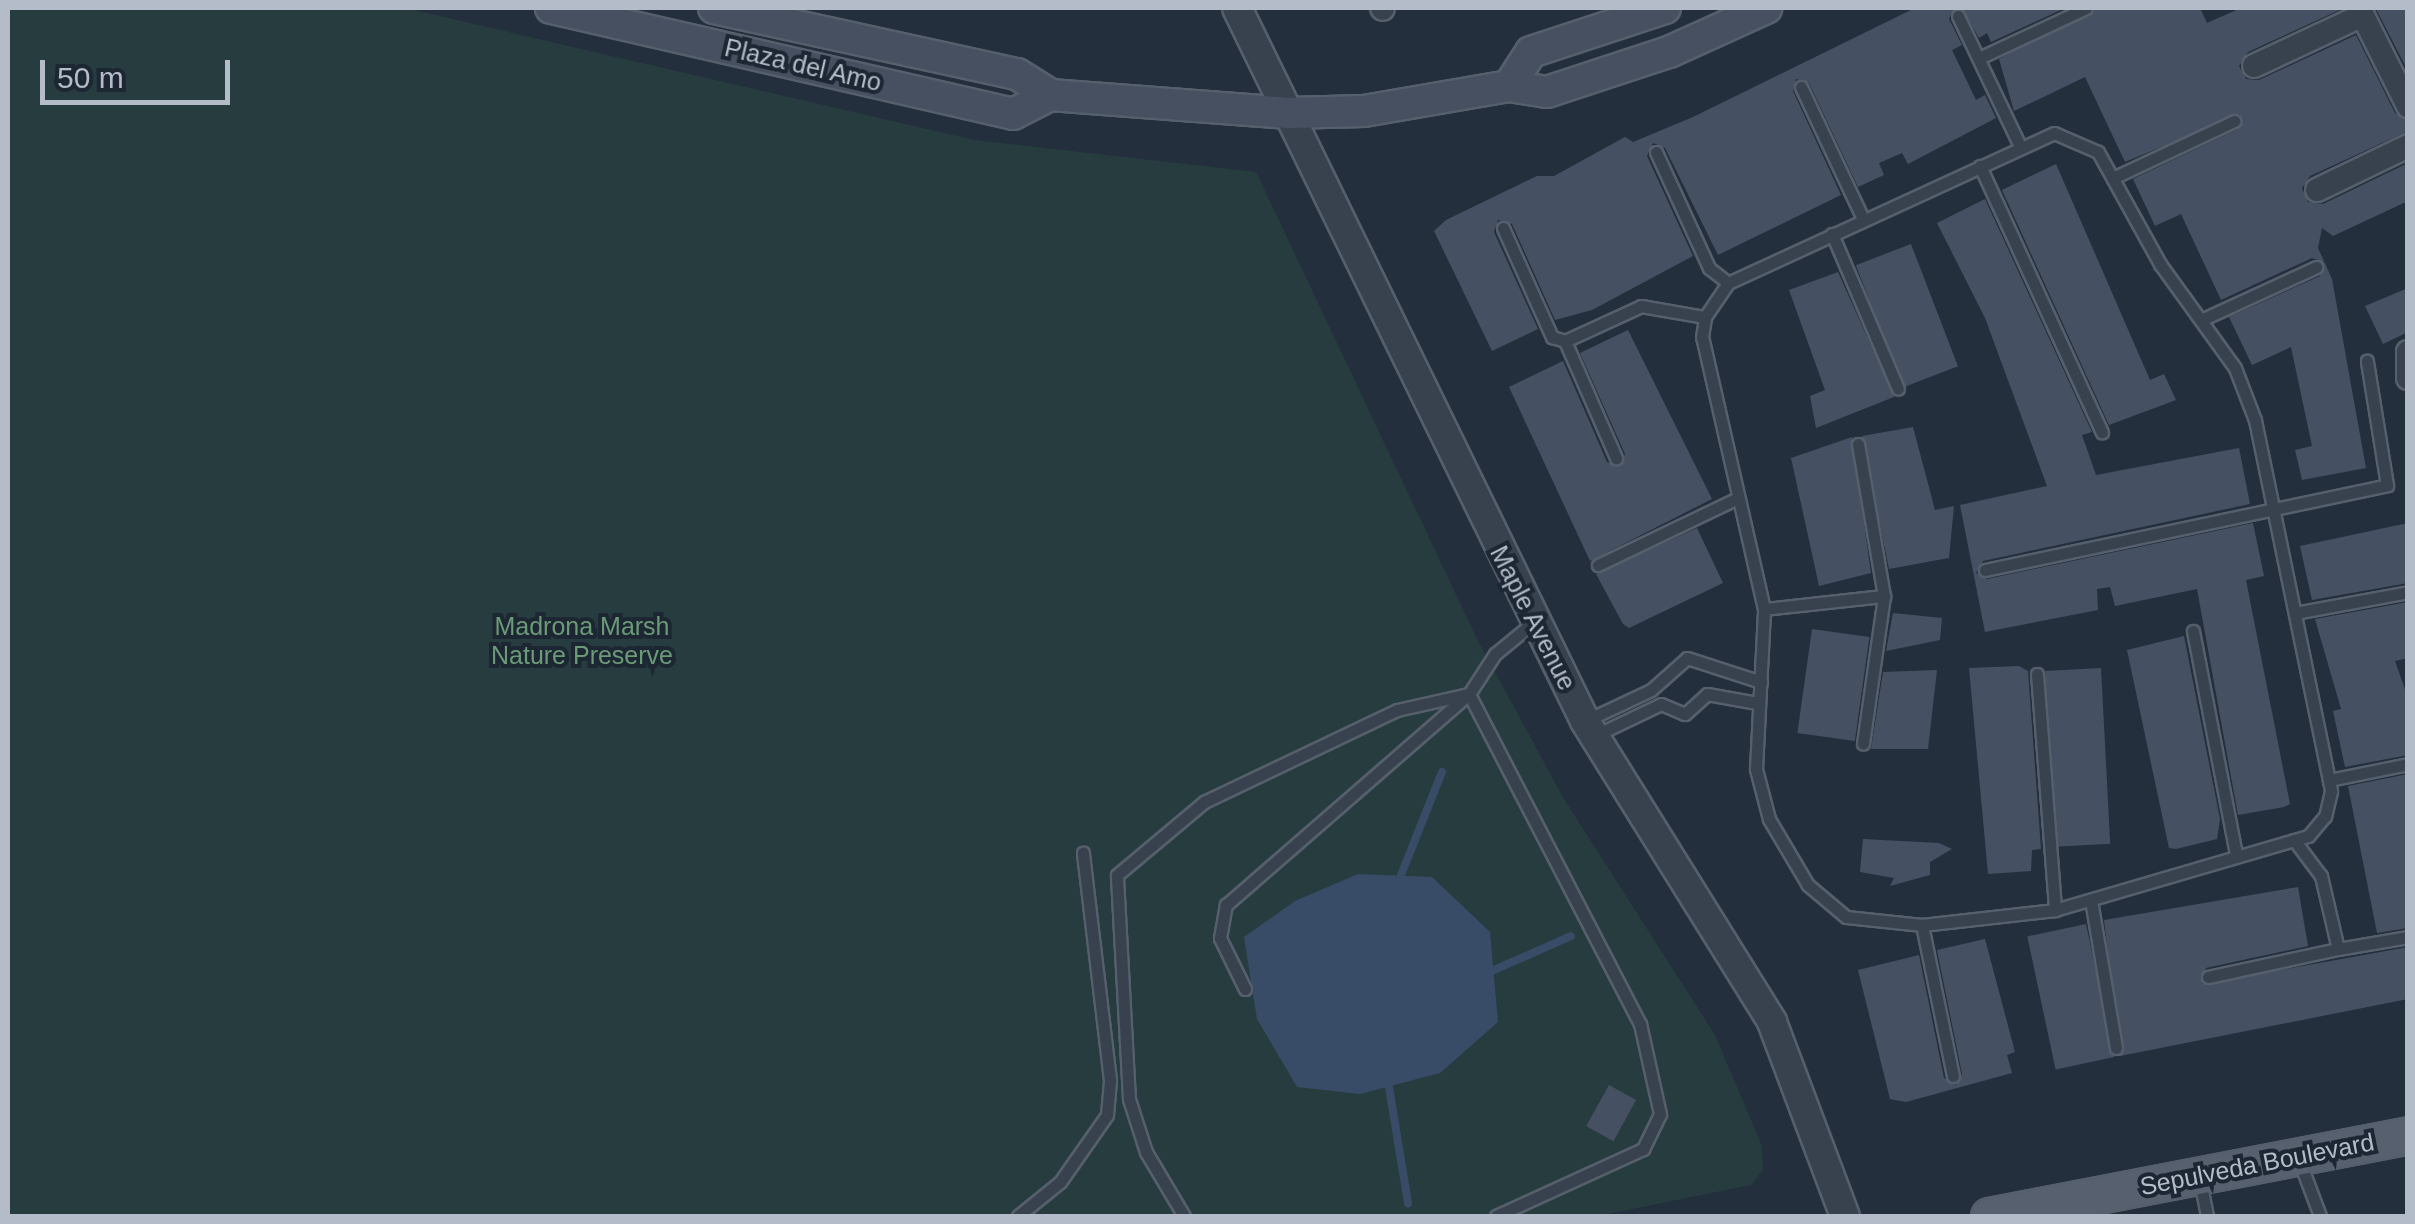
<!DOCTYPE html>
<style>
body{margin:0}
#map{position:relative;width:2415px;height:1224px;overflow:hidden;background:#242f3e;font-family:Arial,sans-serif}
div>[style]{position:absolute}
.green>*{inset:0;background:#263c3f}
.water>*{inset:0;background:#394c67}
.stream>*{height:8px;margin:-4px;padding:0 4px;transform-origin:4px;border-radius:4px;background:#394c67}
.building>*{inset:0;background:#455162;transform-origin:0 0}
.roads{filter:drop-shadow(2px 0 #565f6c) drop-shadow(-2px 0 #565f6c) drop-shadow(0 2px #565f6c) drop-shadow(0 -2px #565f6c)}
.service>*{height:11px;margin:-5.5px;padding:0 5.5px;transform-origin:5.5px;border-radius:5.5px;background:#38414e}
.minor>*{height:22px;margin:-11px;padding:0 11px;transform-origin:11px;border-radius:11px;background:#38414e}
.tertiary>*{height:28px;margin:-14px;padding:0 14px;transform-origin:14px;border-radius:14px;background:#38414e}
.secondary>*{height:30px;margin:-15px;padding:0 15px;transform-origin:15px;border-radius:15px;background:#465061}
.primary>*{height:35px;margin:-17.5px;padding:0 17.5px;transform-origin:17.5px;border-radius:17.5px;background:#56606e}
span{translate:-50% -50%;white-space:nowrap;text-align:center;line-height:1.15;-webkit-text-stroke:8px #1d2633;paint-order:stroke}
.street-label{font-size:25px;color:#b4bcc9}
.park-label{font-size:25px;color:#6b9a76}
.frame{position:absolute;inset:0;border:10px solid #b4bcc9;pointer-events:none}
.scale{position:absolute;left:40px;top:60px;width:190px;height:45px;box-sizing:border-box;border:5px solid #b4bcc9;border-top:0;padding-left:12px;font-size:30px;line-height:35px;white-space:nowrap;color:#b4bcc9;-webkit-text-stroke:8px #1d2633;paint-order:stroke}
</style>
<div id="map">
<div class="green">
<i style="clip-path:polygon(8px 8px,405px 8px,974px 140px,1256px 172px,1478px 641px,1564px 799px,1715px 1035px,1762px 1146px,1763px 1170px,1751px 1185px,1597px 1216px,8px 1216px)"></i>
</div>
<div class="water">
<i style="clip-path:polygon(1358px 874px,1432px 877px,1490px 932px,1498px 1022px,1440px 1073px,1360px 1094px,1297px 1087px,1257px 1019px,1244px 937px,1295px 901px)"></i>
</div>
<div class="stream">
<i style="left:1401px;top:875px;width:111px;rotate:-68.3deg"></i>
<i style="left:1494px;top:970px;width:84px;rotate:-23.8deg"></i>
<i style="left:1389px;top:1087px;width:118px;rotate:80.7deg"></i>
</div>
<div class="building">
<i style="clip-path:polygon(1915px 8px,1954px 8px,1949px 19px,1962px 45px,1952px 50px,1976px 100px,1985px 95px,1996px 118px,1908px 164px,1902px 153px,1879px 163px,1884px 175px,1858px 187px,1809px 83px,1796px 79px,1793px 91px,1841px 195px,1718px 255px,1665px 148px,1653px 143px,1647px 156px,1693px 256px,1592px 310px,1555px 320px,1512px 224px,1498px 220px,1494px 232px,1538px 329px,1492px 351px,1434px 231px,1446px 220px,1537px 176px,1554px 176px,1625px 137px,1633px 142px,1693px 117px)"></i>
<i style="clip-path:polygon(1962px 8px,2065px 8px,1991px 42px,1987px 33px,1979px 38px)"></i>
<i style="clip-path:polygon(2095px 8px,2200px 8px,2207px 23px,2241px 8px,2344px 8px,2248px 52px,2239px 66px,2246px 79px,2259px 80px,2356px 35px,2395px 113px,2408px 121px,2408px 131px,2310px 176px,2302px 188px,2308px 202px,2323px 204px,2408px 163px,2408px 201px,2333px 236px,2322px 228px,2318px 248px,2332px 279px,2366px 468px,2302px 480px,2295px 450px,2312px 446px,2291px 347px,2252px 365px,2229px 317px,2320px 276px,2324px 262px,2312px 258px,2221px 300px,2181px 214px,2155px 226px,2133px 179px,2238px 129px,2240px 114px,2125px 162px,2085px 77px,2014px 111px,1999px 59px)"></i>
<i style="clip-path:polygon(2376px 8px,2408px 8px,2408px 71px,2377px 11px)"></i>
<i style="clip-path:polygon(2056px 164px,2150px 380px,2164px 374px,2176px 400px,2109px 425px,2002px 190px)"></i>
<i style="clip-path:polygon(1985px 199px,2092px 432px,2082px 435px,2096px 475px,2239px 448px,2250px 504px,1983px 561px,1976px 573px,1987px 579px,2253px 523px,2264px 576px,2246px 580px,2290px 804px,2284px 807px,2238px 815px,2197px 589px,2115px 606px,2110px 587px,2097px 589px,2098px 610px,1985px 632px,1960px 505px,2047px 486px,1985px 318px,1937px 223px)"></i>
<i style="left:1911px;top:244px;width:131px;height:59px;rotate:69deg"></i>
<i style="clip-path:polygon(1838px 272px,1894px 397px,1816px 428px,1810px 396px,1825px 390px,1789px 290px)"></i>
<i style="clip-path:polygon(2408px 288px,2408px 332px,2383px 344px,2365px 306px)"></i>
<i style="clip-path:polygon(1628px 330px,1712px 499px,1590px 561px,1509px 387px,1563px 361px,1607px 462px,1621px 466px,1625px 454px,1580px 353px)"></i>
<i style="clip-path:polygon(1913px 427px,1935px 510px,1954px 506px,1949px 558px,1889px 569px,1862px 436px)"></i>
<i style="clip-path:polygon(1852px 437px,1871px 573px,1819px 586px,1791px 458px)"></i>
<i style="clip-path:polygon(2408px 523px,2408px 583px,2312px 600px,2300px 546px)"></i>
<i style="clip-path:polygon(1697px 528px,1723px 583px,1629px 628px,1623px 624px,1596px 574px)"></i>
<i style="clip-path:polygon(2408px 602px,2408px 658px,2395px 661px,2408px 698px,2408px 755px,2345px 767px,2333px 711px,2341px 709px,2315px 619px)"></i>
<i style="clip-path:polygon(1893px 613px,1942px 618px,1940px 640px,1886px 651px)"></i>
<i style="left:1812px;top:629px;width:58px;height:105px;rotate:8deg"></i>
<i style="clip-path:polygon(2184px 636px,2220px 819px,2217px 839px,2176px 849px,2169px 848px,2127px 650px)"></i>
<i style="clip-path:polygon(2019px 666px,2028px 671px,2041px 849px,2032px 850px,2031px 871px,1988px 874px,1969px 668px)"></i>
<i style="left:2101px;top:668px;width:176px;height:56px;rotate:87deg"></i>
<i style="clip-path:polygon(1937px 670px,1928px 749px,1871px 749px,1883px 672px)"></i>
<i style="clip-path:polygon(2408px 774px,2408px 928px,2377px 933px,2348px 786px)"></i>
<i style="clip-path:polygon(1863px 839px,1939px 843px,1952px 849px,1930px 862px,1930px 875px,1890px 886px,1894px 878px,1860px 872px)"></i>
<i style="clip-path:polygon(2298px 887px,2308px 946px,2206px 968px,2202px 984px,2408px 947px,2408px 999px,2120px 1056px,2104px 920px)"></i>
<i style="left:2086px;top:924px;width:136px;height:60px;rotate:78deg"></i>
<i style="clip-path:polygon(1985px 939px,2015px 1052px,2007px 1055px,2012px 1073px,1906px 1102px,1890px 1099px,1858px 970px,1919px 955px,1944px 1078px,1956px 1085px,1962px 1074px,1937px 950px)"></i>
<i style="left:1609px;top:1085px;width:31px;height:47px;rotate:29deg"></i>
</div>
<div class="roads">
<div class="service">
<i style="left:1958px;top:16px;width:146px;rotate:64.5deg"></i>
<i style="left:1979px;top:58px;width:118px;rotate:-25deg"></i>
<i style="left:1801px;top:87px;width:146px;rotate:64.8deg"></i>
<i style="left:2054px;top:133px;width:48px;rotate:23.4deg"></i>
<i style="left:2098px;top:152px;width:128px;rotate:61deg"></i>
<i style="left:2160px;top:264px;width:128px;rotate:54.2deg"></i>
<i style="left:2235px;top:368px;width:56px;rotate:69deg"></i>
<i style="left:2255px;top:420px;width:379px;rotate:78.4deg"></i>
<i style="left:2331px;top:791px;width:26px;rotate:103deg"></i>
<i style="left:2325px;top:816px;width:26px;rotate:130deg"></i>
<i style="left:2308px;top:836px;width:264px;rotate:163.7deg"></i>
<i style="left:2055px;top:910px;width:134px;rotate:173.6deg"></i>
<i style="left:1922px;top:925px;width:76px;rotate:-174deg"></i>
<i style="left:1846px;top:917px;width:50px;rotate:-139.9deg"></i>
<i style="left:1808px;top:885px;width:77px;rotate:-120.6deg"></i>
<i style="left:1769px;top:819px;width:52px;rotate:-104.6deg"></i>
<i style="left:1756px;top:769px;width:160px;rotate:-87.1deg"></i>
<i style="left:1764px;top:609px;width:279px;rotate:-102.8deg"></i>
<i style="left:1702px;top:337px;width:20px;rotate:-81deg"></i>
<i style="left:1705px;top:317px;width:41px;rotate:-55.9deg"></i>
<i style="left:1728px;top:283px;width:359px;rotate:-24.7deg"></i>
<i style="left:1656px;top:152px;width:128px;rotate:65.4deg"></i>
<i style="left:1709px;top:268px;width:24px;rotate:38deg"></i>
<i style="left:1980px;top:166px;width:293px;rotate:65.4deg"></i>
<i style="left:2113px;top:178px;width:134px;rotate:-25.2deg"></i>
<i style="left:1503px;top:228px;width:120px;rotate:65.8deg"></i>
<i style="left:1552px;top:337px;width:14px;rotate:17deg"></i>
<i style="left:1565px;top:341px;width:84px;rotate:-24.7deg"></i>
<i style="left:1641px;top:306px;width:65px;rotate:9.8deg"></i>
<i style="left:1832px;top:234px;width:168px;rotate:66.9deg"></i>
<i style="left:2201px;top:320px;width:127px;rotate:-24.7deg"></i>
<i style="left:1565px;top:341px;width:128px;rotate:66.4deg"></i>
<i style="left:1858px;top:444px;width:154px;rotate:80.3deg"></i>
<i style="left:1598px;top:565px;width:155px;rotate:-25.6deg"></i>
<i style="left:1985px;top:570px;width:411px;rotate:-11.9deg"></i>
<i style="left:2387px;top:485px;width:126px;rotate:-99.2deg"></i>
<i style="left:1764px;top:609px;width:121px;rotate:-6.2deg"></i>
<i style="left:1884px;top:596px;width:149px;rotate:98.1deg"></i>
<i style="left:2295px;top:613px;width:115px;rotate:-10.5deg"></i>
<i style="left:2193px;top:631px;width:228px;rotate:79.1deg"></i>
<i style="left:2037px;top:674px;width:237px;rotate:85.6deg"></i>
<i style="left:1585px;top:721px;width:73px;rotate:-25.2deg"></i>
<i style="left:1651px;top:690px;width:48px;rotate:-41.6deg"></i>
<i style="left:1687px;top:658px;width:78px;rotate:18deg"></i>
<i style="left:1594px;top:736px;width:74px;rotate:-25.5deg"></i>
<i style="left:1661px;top:704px;width:26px;rotate:23deg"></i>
<i style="left:1685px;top:714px;width:30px;rotate:-42deg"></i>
<i style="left:1707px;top:694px;width:51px;rotate:10.2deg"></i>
<i style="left:2329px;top:780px;width:81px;rotate:-11.4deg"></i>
<i style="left:2294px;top:840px;width:45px;rotate:53.1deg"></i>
<i style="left:2321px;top:876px;width:75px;rotate:76.9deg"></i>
<i style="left:2338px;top:949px;width:71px;rotate:-9.7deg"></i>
<i style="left:2091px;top:900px;width:150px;rotate:80.4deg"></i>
<i style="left:1922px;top:925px;width:154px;rotate:78.4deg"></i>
<i style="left:2208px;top:977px;width:133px;rotate:-12.2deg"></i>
<i style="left:1245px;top:989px;width:57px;rotate:-116.1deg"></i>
<i style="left:1220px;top:938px;width:34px;rotate:-80deg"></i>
<i style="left:1226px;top:905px;width:322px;rotate:-41deg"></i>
<i style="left:2299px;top:1160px;width:60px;rotate:69.4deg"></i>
<i style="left:2200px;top:1180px;width:37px;rotate:79deg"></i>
<i style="left:1018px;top:1216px;width:54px;rotate:-39deg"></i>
<i style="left:1060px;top:1182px;width:82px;rotate:-55deg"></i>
<i style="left:1107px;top:1115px;width:35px;rotate:-85deg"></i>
<i style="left:1110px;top:1080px;width:229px;rotate:-96.8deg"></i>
<i style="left:1184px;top:1216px;width:74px;rotate:-120.7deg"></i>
<i style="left:1146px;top:1152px;width:56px;rotate:-107.8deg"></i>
<i style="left:1129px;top:1099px;width:224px;rotate:-93.1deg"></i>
<i style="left:1117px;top:875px;width:114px;rotate:-40deg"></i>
<i style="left:1204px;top:802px;width:214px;rotate:-25.5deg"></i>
<i style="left:1397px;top:710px;width:74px;rotate:-12.5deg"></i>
<i style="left:1496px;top:1216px;width:162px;rotate:-24.5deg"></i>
<i style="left:1643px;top:1149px;width:39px;rotate:-64deg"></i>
<i style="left:1660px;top:1114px;width:92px;rotate:-102.5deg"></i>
<i style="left:1640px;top:1024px;width:372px;rotate:-117.4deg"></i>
<i style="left:1469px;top:694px;width:48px;rotate:-57deg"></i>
<i style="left:1495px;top:654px;width:50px;rotate:-39.4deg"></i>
</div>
<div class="minor">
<i style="left:1382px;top:8px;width:1px;rotate:45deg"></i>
<i style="left:2359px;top:8px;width:110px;rotate:63.4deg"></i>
<i style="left:2254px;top:66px;width:120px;rotate:-25.1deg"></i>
<i style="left:2317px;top:190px;width:101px;rotate:-25.8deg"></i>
<i style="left:2408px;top:352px;width:26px;rotate:90deg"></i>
</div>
<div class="tertiary">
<i style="left:1237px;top:8px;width:793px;rotate:63.98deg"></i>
<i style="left:1585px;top:721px;width:354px;rotate:58.1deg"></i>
<i style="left:1772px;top:1022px;width:207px;rotate:69.4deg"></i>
</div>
<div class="secondary">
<i style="left:551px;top:8px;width:474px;rotate:12.9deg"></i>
<i style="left:1013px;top:114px;width:42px;rotate:-27.2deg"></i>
<i style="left:714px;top:8px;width:310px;rotate:12.3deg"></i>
<i style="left:1017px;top:74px;width:39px;rotate:32deg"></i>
<i style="left:1050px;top:95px;width:239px;rotate:4.3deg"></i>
<i style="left:1288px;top:113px;width:76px;rotate:-1.5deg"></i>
<i style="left:1364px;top:111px;width:147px;rotate:-9.8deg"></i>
<i style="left:1509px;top:86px;width:38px;rotate:9deg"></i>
<i style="left:1547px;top:92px;width:128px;rotate:-18.2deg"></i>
<i style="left:1669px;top:52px;width:107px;rotate:-24.4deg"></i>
<i style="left:1509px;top:86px;width:40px;rotate:-57.1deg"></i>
<i style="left:1531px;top:52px;width:141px;rotate:-18.2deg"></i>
</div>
<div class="primary">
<i style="left:1989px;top:1216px;width:427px;rotate:-10.9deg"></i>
</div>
</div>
<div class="street-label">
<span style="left:803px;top:65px;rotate:13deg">Plaza del Amo</span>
<span style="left:1533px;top:618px;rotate:63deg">Maple Avenue</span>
<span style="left:2257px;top:1164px;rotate:-11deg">Sepulveda Boulevard</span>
</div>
<div class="park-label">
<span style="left:582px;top:641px">Madrona Marsh<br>Nature Preserve</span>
</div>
<div class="frame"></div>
<div class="scale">50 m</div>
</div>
